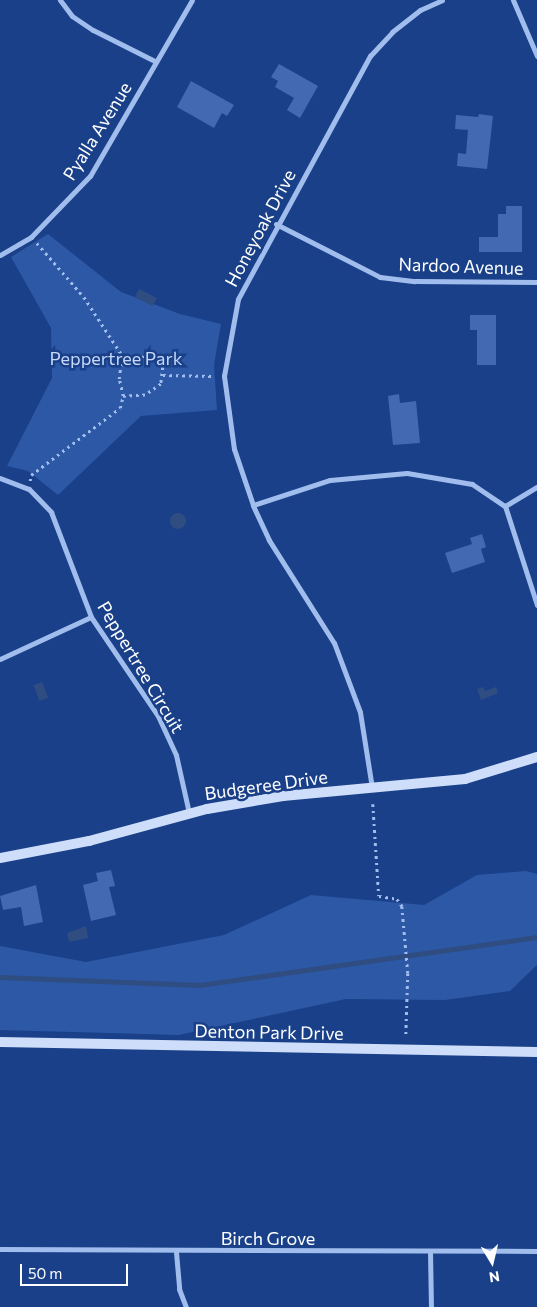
<!DOCTYPE html>
<style>
body{margin:0}
#map{position:relative;width:537px;height:1307px;overflow:hidden;background:#194088;font-family:Commissioner,sans-serif}
div>[style]{position:absolute}
.green>*{inset:0;background:#2c58a6}
.water>*{inset:0;background:#304d82;transform-origin:0 0}
.round{border-radius:50%}
.stream>*{height:4.5px;margin:-2.25px;padding:0 2.25px;transform-origin:2.25px;border-radius:2.25px;background:#304d82}
.building>*{inset:0;background:#4269b1}
.path>*{height:2.5px;margin-top:-1.25px;transform-origin:0;background:repeating-linear-gradient(90deg,#a1bded 0 2.5px,transparent 0 6.5px)}
.street>*{height:5px;margin:-2.5px;padding:0 2.5px;transform-origin:2.5px;border-radius:2.5px;background:#a1bded}
.secondary>*{height:10px;margin:-5px;padding:0 5px;transform-origin:5px;border-radius:5px;background:#ceddf9}
span{translate:-50% -50%;white-space:nowrap;text-align:center;line-height:1.15;-webkit-text-stroke:5px #194088;paint-order:stroke}
.street-label{font-size:18px;color:#fff}
.park-label{font-size:18px;color:#c7d9f9}
.north{position:absolute;left:467px;top:1237px;width:50px;height:50px;-webkit-text-stroke:4px #194088;paint-order:stroke;rotate:171deg;font-size:14px;font-weight:700;line-height:20px;text-align:center;color:#fff}
.north::after{content:'';display:block;margin:auto;width:18px;height:22px;background:#fff;clip-path:polygon(50% 0,100% 100%,50% 72%,0 100%)}
.scale{position:absolute;left:20px;top:1264px;width:108px;height:22px;box-sizing:border-box;border:2px solid #fff;border-top:0;padding-left:6px;font-size:15px;line-height:18px;white-space:nowrap;color:#fff;-webkit-text-stroke:4px #194088;paint-order:stroke}
</style>
<div id="map">
<div class="green">
<i style="clip-path:polygon(48px 234px,121px 292px,180px 314px,221px 324px,214px 365px,217px 410px,141px 416px,58px 495px,28px 471px,7px 466px,52px 378px,51px 328px,11px 257px)"></i>
<i style="clip-path:polygon(526px 871px,537px 874px,537px 965px,510px 991px,445px 1000px,346px 999px,179px 1035px,0 1030px,0 946px,86px 962px,224px 935px,311px 895px,424px 905px,477px 875px)"></i>
</div>
<div class="water">
<i style="left:139px;top:289px;width:20px;height:9px;rotate:27deg"></i>
<i class="round" style="left:170px;top:513px;width:16px;height:16px"></i>
<i style="left:42px;top:682px;width:17px;height:9px;rotate:69deg"></i>
<i style="clip-path:polygon(483px 687px,485px 691px,496px 687px,498px 693px,481px 700px,477px 689px)"></i>
<i style="clip-path:polygon(86px 926px,88px 938px,69px 942px,67px 933px)"></i>
</div>
<div class="stream">
<i style="left:0;top:977px;width:200px;rotate:2.3deg"></i>
<i style="left:200px;top:985px;width:340px;rotate:-8.1deg"></i>
</div>
<div class="building">
<i style="clip-path:polygon(279px 64px,318px 86px,300px 118px,287px 110px,294px 98px,275px 87px,278px 81px,271px 77px)"></i>
<i style="clip-path:polygon(191px 81px,234px 105px,227px 116px,222px 113px,214px 128px,177px 107px)"></i>
<i style="clip-path:polygon(479px 114px,493px 116px,487px 169px,457px 166px,458px 153px,466px 154px,468px 130px,455px 129px,456px 115px,478px 117px)"></i>
<i style="clip-path:polygon(506px 206px,522px 206px,522px 252px,479px 252px,479px 237px,498px 237px,498px 214px,506px 214px)"></i>
<i style="clip-path:polygon(470px 315px,496px 315px,496px 365px,477px 365px,477px 330px,470px 330px)"></i>
<i style="clip-path:polygon(399px 394px,400px 403px,416px 401px,420px 443px,393px 445px,388px 396px)"></i>
<i style="clip-path:polygon(482px 534px,486px 547px,481px 549px,485px 562px,452px 573px,445px 553px,472px 544px,470px 538px)"></i>
<i style="clip-path:polygon(111px 870px,115px 886px,109px 887px,116px 915px,91px 921px,83px 885px,98px 881px,96px 873px)"></i>
<i style="clip-path:polygon(36px 885px,43px 922px,24px 926px,21px 907px,3px 910px,0 896px)"></i>
</div>
<div class="path">
<i style="left:37px;top:243px;width:72px;rotate:49deg"></i>
<i style="left:84px;top:297px;width:69px;rotate:56.8deg"></i>
<i style="left:163px;top:375px;width:51px;rotate:1.1deg"></i>
<i style="left:30px;top:481px;width:6px;rotate:-81deg"></i>
<i style="left:31px;top:475px;width:111px;rotate:-37deg"></i>
<i style="left:120px;top:408px;width:12px;rotate:-76deg"></i>
<i style="left:123px;top:396px;width:17px;rotate:-103deg"></i>
<i style="left:119px;top:379px;width:24px;rotate:-83deg"></i>
<i style="left:122px;top:355px;width:36px;rotate:3deg"></i>
<i style="left:158px;top:357px;width:11px;rotate:63deg"></i>
<i style="left:163px;top:367px;width:17px;rotate:97deg"></i>
<i style="left:161px;top:384px;width:19px;rotate:145deg"></i>
<i style="left:145px;top:395px;width:22px;rotate:177deg"></i>
<i style="left:373px;top:804px;width:92px;rotate:86.3deg"></i>
<i style="left:379px;top:896px;width:18px;rotate:9deg"></i>
<i style="left:397px;top:899px;width:9px;rotate:54deg"></i>
<i style="left:402px;top:906px;width:67px;rotate:84.9deg"></i>
<i style="left:408px;top:973px;width:64px;rotate:91.8deg"></i>
</div>
<div class="street">
<i style="left:60px;top:0;width:20px;rotate:53deg"></i>
<i style="left:72px;top:16px;width:25px;rotate:34deg"></i>
<i style="left:93px;top:30px;width:69px;rotate:26.6deg"></i>
<i style="left:513px;top:0;width:61px;rotate:66.8deg"></i>
<i style="left:276px;top:224px;width:117px;rotate:27deg"></i>
<i style="left:380px;top:277px;width:35px;rotate:7deg"></i>
<i style="left:415px;top:281px;width:122px;rotate:0.5deg"></i>
<i style="left:0;top:255px;width:36px;rotate:-30deg"></i>
<i style="left:31px;top:237px;width:85px;rotate:-46deg"></i>
<i style="left:90px;top:176px;width:203px;rotate:-59.9deg"></i>
<i style="left:0;top:478px;width:31px;rotate:21deg"></i>
<i style="left:29px;top:489px;width:32px;rotate:46deg"></i>
<i style="left:51px;top:512px;width:112px;rotate:69.1deg"></i>
<i style="left:91px;top:617px;width:120px;rotate:55.9deg"></i>
<i style="left:158px;top:716px;width:43px;rotate:65.2deg"></i>
<i style="left:176px;top:755px;width:59px;rotate:77.4deg"></i>
<i style="left:253px;top:505px;width:81px;rotate:-18deg"></i>
<i style="left:330px;top:480px;width:77px;rotate:-5.2deg"></i>
<i style="left:407px;top:473px;width:66px;rotate:9.6deg"></i>
<i style="left:472px;top:484px;width:40px;rotate:34deg"></i>
<i style="left:505px;top:506px;width:104px;rotate:72.1deg"></i>
<i style="left:505px;top:506px;width:37px;rotate:-31deg"></i>
<i style="left:0;top:659px;width:100px;rotate:-24.8deg"></i>
<i style="left:372px;top:788px;width:77px;rotate:-99deg"></i>
<i style="left:360px;top:712px;width:74px;rotate:-110.6deg"></i>
<i style="left:334px;top:643px;width:122px;rotate:-122.3deg"></i>
<i style="left:269px;top:540px;width:38px;rotate:-115deg"></i>
<i style="left:253px;top:505px;width:59px;rotate:-108.7deg"></i>
<i style="left:234px;top:449px;width:74px;rotate:-97.8deg"></i>
<i style="left:224px;top:376px;width:78px;rotate:-79.7deg"></i>
<i style="left:238px;top:299px;width:277px;rotate:-61.5deg"></i>
<i style="left:370px;top:56px;width:33px;rotate:-47deg"></i>
<i style="left:392px;top:32px;width:36px;rotate:-38deg"></i>
<i style="left:420px;top:10px;width:24px;rotate:-24deg"></i>
<i style="left:0;top:1249px;width:537px;rotate:0.21deg"></i>
<i style="left:430px;top:1251px;width:56px;rotate:89deg"></i>
<i style="left:176px;top:1252px;width:37px;rotate:85deg"></i>
<i style="left:179px;top:1289px;width:19px;rotate:69deg"></i>
</div>
<div class="secondary">
<i style="left:0;top:858px;width:91px;rotate:-10.8deg"></i>
<i style="left:89px;top:841px;width:122px;rotate:-15.2deg"></i>
<i style="left:207px;top:809px;width:77px;rotate:-9.7deg"></i>
<i style="left:283px;top:796px;width:183px;rotate:-5.3deg"></i>
<i style="left:465px;top:779px;width:75px;rotate:-17deg"></i>
<i style="left:0;top:1042px;width:537px;rotate:1.07deg"></i>
</div>
<div class="street-label">
<span style="left:97px;top:131px;rotate:-58deg">Pyalla Avenue</span>
<span style="left:260px;top:228px;rotate:-62deg">Honeyoak Drive</span>
<span style="left:461px;top:266px;rotate:2deg">Nardoo Avenue</span>
<span style="left:141px;top:667px;rotate:59deg">Peppertree Circuit</span>
<span style="left:266px;top:785px;rotate:-8deg">Budgeree Drive</span>
<span style="left:269px;top:1032px;rotate:1deg">Denton Park Drive</span>
<span style="left:268px;top:1238px">Birch Grove</span>
</div>
<div class="park-label">
<span style="left:116px;top:358px">Peppertree Park</span>
</div>
<div class="north">N</div>
<div class="scale">50 m</div>
</div>
